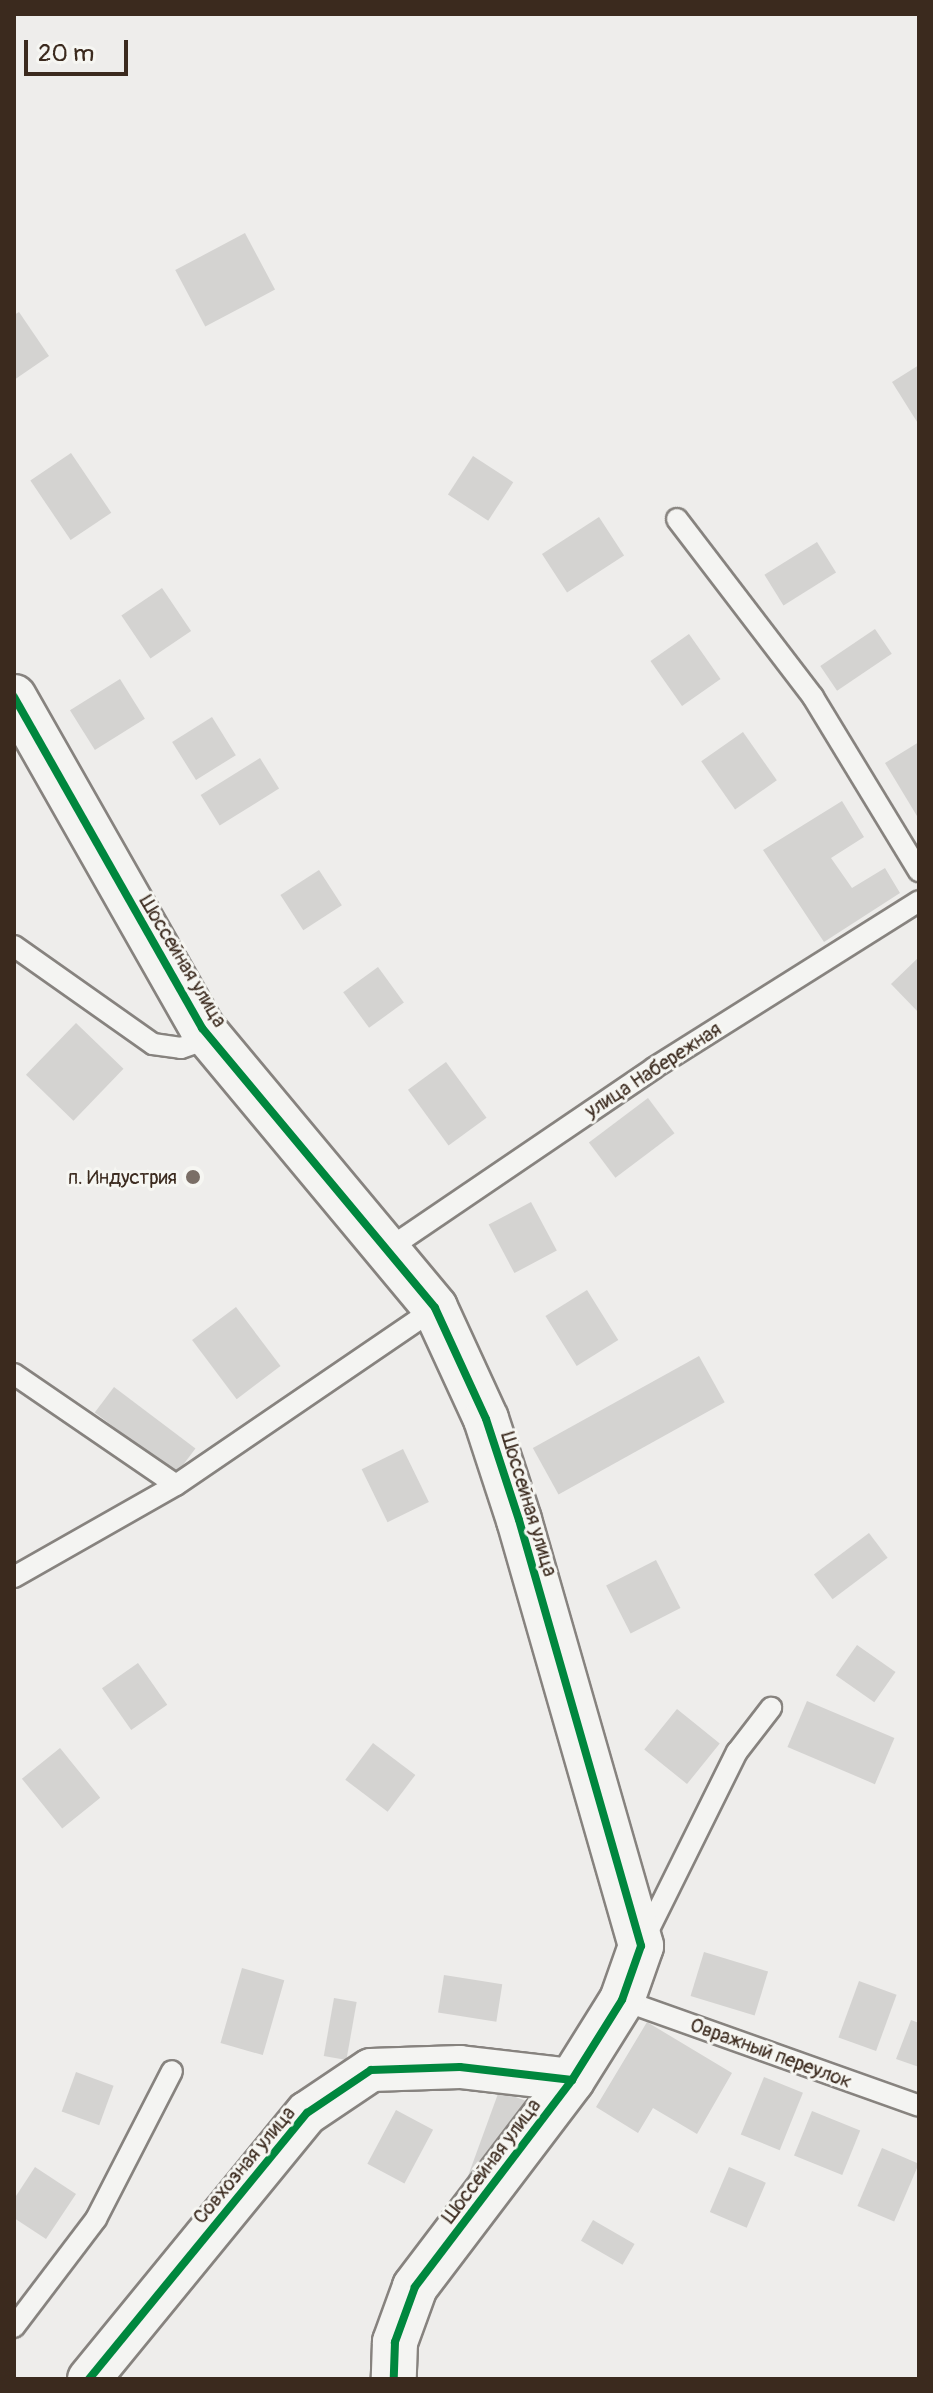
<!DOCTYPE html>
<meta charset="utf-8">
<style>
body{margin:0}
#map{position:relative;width:933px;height:2393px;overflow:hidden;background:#eeedeb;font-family:Pangolin,sans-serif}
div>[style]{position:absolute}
.building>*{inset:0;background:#d4d3d1;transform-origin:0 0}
.roads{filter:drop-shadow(2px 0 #87837f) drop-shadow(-2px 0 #87837f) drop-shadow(0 2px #87837f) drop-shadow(0 -2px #87837f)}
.service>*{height:20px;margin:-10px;padding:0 10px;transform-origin:10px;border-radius:10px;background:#f4f4f2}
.minor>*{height:42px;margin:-21px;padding:0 21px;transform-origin:21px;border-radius:21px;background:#f4f4f2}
.tertiary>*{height:44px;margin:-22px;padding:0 22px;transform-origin:22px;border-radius:22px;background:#f4f4f2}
.cycleway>*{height:8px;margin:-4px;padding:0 4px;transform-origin:4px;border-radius:4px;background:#00873e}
.dots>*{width:22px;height:22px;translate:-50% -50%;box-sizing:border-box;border:4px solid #f6f6f2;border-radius:50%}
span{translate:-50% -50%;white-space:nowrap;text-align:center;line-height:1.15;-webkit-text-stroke:6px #f6f6f2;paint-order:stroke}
.street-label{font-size:20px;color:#3b2a1e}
.poi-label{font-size:20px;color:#3b2a1e}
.right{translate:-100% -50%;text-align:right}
.frame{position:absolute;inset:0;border:16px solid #3b2a1e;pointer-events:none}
.scale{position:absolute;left:24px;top:40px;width:104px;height:36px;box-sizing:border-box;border:4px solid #3b2a1e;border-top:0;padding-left:10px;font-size:24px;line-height:28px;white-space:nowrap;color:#3b2a1e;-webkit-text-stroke:6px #f6f6f2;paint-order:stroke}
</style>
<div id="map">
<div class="building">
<i style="left:245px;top:233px;width:64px;height:79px;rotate:62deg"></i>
<i style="clip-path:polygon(19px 312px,49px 356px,14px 380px,14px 315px)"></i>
<i style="clip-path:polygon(919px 365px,919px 425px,892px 382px)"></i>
<i style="left:71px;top:453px;width:72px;height:49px;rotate:56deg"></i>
<i style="left:473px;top:456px;width:48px;height:46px;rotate:33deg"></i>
<i style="left:599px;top:517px;width:46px;height:68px;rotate:57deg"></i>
<i style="left:817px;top:542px;width:36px;height:62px;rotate:58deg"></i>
<i style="left:162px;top:588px;width:52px;height:49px;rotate:56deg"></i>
<i style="left:875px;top:629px;width:30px;height:66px;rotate:56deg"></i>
<i style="left:689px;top:634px;width:55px;height:47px;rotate:55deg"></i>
<i style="left:120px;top:679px;width:47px;height:59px;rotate:58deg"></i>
<i style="left:212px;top:717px;width:45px;height:47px;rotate:58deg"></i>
<i style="left:743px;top:732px;width:59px;height:51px;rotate:55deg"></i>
<i style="clip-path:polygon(919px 742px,919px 815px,917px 816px,885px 763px)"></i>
<i style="left:260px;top:758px;width:36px;height:70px;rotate:58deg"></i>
<i style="clip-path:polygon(842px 801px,864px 837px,831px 858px,852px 888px,885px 868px,900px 893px,824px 942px,763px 850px)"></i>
<i style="left:319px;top:870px;width:42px;height:46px;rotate:57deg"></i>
<i style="clip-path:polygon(919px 957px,919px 1013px,891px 984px)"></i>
<i style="left:378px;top:967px;width:44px;height:43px;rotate:54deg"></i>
<i style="left:76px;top:1023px;width:66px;height:72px;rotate:44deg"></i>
<i style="left:446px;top:1062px;width:69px;height:47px;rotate:54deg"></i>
<i style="left:648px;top:1098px;width:44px;height:74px;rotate:53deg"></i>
<i style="left:531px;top:1202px;width:55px;height:48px;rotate:62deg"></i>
<i style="left:587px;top:1290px;width:59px;height:49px;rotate:58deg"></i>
<i style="left:236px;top:1307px;width:74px;height:55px;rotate:53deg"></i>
<i style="left:699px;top:1356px;width:53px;height:190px;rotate:61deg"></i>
<i style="left:114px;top:1387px;width:102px;height:32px;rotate:37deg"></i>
<i style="left:403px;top:1449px;width:59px;height:46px;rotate:64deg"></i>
<i style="left:869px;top:1533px;width:31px;height:69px;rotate:53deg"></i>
<i style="left:656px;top:1560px;width:54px;height:56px;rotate:63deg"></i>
<i style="left:857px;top:1645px;width:47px;height:37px;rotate:35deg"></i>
<i style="left:138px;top:1663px;width:51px;height:44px;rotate:55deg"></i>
<i style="left:807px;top:1701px;width:95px;height:50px;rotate:23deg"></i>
<i style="left:677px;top:1709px;width:55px;height:52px;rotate:39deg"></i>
<i style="left:373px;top:1743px;width:53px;height:46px;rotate:37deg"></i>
<i style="left:60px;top:1748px;width:64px;height:49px;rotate:51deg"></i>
<i style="left:704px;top:1952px;width:67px;height:46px;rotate:17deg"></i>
<i style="left:242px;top:1968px;width:44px;height:78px;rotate:16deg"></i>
<i style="left:444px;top:1975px;width:59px;height:38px;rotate:9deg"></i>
<i style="left:859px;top:1981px;width:40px;height:60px;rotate:20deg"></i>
<i style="left:334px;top:1998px;width:23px;height:59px;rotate:10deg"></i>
<i style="clip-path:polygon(911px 2020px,919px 2023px,919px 2067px,896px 2059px)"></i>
<i style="clip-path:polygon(647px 2022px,732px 2073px,697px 2134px,653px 2108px,638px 2133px,596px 2107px)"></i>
<i style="left:76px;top:2072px;width:40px;height:42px;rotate:20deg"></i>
<i style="left:764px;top:2077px;width:42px;height:62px;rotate:22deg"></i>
<i style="left:499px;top:2091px;width:35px;height:90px;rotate:20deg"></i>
<i style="left:396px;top:2110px;width:42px;height:61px;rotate:28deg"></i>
<i style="left:812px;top:2111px;width:52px;height:48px;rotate:22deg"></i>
<i style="left:882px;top:2148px;width:40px;height:63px;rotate:23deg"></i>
<i style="clip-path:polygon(35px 2167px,76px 2194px,46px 2239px,14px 2218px,14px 2199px)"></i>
<i style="left:729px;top:2167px;width:40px;height:49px;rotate:23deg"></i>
<i style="left:593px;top:2220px;width:48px;height:24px;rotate:30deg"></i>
</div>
<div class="roads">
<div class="service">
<i style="left:677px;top:519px;width:224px;rotate:52.6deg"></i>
<i style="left:813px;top:697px;width:204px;rotate:58.7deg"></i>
<i style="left:14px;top:946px;width:170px;rotate:35.2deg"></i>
<i style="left:153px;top:1044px;width:28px;rotate:8deg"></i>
<i style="left:181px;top:1048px;width:31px;rotate:-19deg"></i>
<i style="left:391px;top:1247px;width:318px;rotate:-34.2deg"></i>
<i style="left:654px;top:1068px;width:313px;rotate:-32.2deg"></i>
<i style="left:14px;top:1374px;width:196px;rotate:34.4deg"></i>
<i style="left:14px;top:1577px;width:186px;rotate:-29.6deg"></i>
<i style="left:176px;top:1485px;width:314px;rotate:-34.3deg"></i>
<i style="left:644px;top:1939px;width:209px;rotate:-63.6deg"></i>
<i style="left:737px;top:1752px;width:56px;rotate:-52.3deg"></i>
<i style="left:622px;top:2000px;width:315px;rotate:19.6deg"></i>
<i style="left:14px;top:2327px;width:136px;rotate:-52.8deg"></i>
<i style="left:96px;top:2219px;width:166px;rotate:-62.8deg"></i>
</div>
<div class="minor">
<i style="left:89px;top:2379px;width:344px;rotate:-50.7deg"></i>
<i style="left:307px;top:2113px;width:77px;rotate:-33.9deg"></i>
<i style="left:371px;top:2070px;width:89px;rotate:-1.9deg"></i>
<i style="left:460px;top:2067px;width:113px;rotate:6.6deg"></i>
</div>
<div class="tertiary">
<i style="left:14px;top:697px;width:381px;rotate:60.4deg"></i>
<i style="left:202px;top:1028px;width:364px;rotate:50.2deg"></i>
<i style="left:435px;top:1308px;width:122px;rotate:65.3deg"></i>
<i style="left:486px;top:1419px;width:106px;rotate:71.9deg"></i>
<i style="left:519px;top:1520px;width:443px;rotate:74deg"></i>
<i style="left:641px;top:1946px;width:57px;rotate:109.4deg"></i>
<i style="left:622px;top:2000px;width:94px;rotate:122deg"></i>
<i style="left:572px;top:2080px;width:260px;rotate:127.2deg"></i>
<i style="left:415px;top:2287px;width:59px;rotate:110deg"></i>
<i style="left:395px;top:2342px;width:37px;rotate:92deg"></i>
</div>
</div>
<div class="cycleway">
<i style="left:14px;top:697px;width:381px;rotate:60.4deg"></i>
<i style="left:202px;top:1028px;width:364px;rotate:50.2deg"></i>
<i style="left:435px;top:1308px;width:122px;rotate:65.3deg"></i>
<i style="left:486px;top:1419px;width:106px;rotate:71.9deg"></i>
<i style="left:519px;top:1520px;width:443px;rotate:74deg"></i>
<i style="left:641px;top:1946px;width:57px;rotate:109.4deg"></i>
<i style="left:622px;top:2000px;width:94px;rotate:122deg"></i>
<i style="left:572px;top:2080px;width:260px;rotate:127.2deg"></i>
<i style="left:415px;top:2287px;width:59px;rotate:110deg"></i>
<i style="left:395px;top:2342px;width:37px;rotate:92deg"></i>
<i style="left:89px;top:2379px;width:344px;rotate:-50.7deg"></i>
<i style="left:307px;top:2113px;width:77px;rotate:-33.9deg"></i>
<i style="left:371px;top:2070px;width:89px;rotate:-1.9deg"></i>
<i style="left:460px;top:2067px;width:113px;rotate:6.6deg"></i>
</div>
<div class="dots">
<i style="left:193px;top:1177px;background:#7a6e66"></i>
</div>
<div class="street-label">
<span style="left:183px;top:961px;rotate:59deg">Шоссейная улица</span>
<span style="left:653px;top:1070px;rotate:-33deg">улица Набережная</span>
<span style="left:529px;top:1504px;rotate:73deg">Шоссейная улица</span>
<span style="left:771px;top:2053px;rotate:20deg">Овражный переулок</span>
<span style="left:491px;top:2161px;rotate:-53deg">Шоссейная улица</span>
<span style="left:244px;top:2165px;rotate:-50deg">Совхозная улица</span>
</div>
<div class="poi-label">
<span class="right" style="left:177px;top:1177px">п. Индустрия</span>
</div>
<div class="frame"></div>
<div class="scale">20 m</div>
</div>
